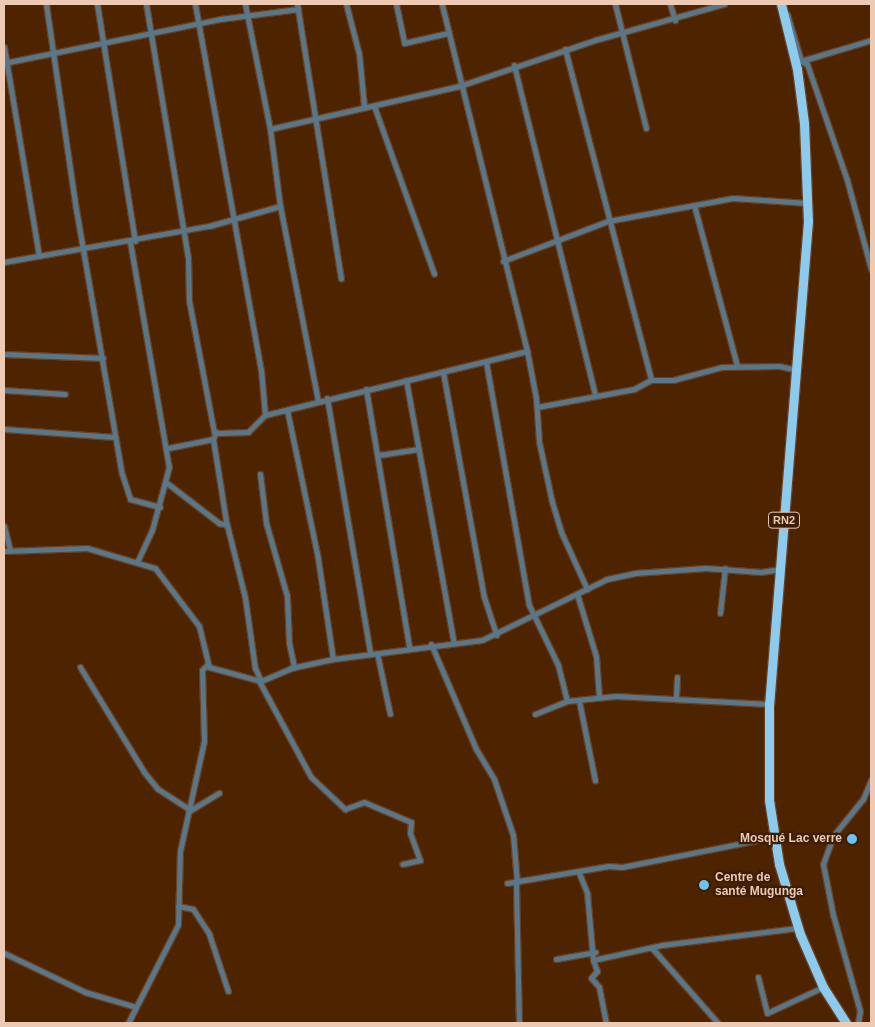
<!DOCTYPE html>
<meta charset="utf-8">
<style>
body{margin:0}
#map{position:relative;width:875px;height:1027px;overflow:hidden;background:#4d2300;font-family:Helvetica,sans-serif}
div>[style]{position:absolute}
.roads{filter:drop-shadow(1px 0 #6a4120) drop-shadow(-1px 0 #6a4120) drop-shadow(0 1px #6a4120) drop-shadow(0 -1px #6a4120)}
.minor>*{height:5px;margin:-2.5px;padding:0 2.5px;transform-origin:2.5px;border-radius:2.5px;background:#597789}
.trunk>*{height:9px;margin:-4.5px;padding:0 4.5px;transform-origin:4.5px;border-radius:4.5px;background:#8ccaee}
.dots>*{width:14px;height:14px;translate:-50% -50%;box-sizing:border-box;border:2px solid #3c1d06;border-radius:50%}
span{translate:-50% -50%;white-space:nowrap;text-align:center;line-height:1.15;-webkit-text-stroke:4.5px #3c1d06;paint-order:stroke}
.shield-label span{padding:1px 4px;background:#3c1d06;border:1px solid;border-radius:4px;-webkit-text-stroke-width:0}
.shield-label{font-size:11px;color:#eccab4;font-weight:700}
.poi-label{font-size:12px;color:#eccab4;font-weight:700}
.right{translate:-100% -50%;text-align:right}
.left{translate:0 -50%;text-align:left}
.frame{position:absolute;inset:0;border:5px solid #eccab4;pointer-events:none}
</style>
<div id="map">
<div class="roads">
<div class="minor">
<i style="left:46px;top:4px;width:207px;rotate:81.7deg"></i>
<i style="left:76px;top:209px;width:269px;rotate:80.2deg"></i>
<i style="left:122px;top:474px;width:26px;rotate:72deg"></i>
<i style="left:130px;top:499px;width:31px;rotate:15deg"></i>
<i style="left:97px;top:4px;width:240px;rotate:80.9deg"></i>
<i style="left:146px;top:4px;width:257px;rotate:80.6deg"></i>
<i style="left:188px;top:258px;width:43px;rotate:88.7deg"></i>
<i style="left:189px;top:301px;width:133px;rotate:79.2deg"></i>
<i style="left:214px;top:432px;width:5px;rotate:11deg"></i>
<i style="left:219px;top:433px;width:29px;rotate:-2deg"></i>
<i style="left:248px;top:432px;width:24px;rotate:-45deg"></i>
<i style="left:265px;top:415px;width:270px;rotate:-13.7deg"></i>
<i style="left:527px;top:351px;width:357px;rotate:-103.8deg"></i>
<i style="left:195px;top:4px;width:372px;rotate:79.8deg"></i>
<i style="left:261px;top:370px;width:45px;rotate:84.9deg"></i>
<i style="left:245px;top:4px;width:127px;rotate:78.7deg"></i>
<i style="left:297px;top:4px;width:278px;rotate:80.9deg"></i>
<i style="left:346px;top:4px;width:52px;rotate:75.4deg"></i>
<i style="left:359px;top:54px;width:52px;rotate:84.5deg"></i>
<i style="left:396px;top:4px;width:40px;rotate:78deg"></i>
<i style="left:404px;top:43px;width:45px;rotate:-12.8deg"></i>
<i style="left:615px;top:4px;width:128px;rotate:76deg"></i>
<i style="left:670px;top:4px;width:17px;rotate:73deg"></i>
<i style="left:787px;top:14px;width:49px;rotate:73.4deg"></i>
<i style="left:801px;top:61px;width:7px;rotate:27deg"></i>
<i style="left:807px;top:64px;width:123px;rotate:71deg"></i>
<i style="left:847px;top:180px;width:92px;rotate:74.9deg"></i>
<i style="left:4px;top:47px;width:212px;rotate:80.5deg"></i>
<i style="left:565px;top:49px;width:342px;rotate:75.4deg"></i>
<i style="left:801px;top:61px;width:73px;rotate:-16.7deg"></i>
<i style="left:4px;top:63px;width:220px;rotate:-11.5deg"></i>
<i style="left:220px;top:19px;width:79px;rotate:-7.3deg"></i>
<i style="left:514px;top:65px;width:340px;rotate:76.2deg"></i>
<i style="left:374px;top:106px;width:178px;rotate:70.3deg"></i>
<i style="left:694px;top:205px;width:167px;rotate:75deg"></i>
<i style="left:130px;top:242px;width:228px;rotate:80.2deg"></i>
<i style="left:169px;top:467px;width:65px;rotate:105.1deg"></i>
<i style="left:152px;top:530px;width:35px;rotate:115deg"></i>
<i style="left:503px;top:261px;width:112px;rotate:-20.9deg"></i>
<i style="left:608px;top:221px;width:127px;rotate:-10.4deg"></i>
<i style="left:733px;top:198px;width:75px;rotate:3.8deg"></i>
<i style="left:4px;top:262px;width:208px;rotate:-10deg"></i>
<i style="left:209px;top:226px;width:74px;rotate:-15.7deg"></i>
<i style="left:527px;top:351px;width:48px;rotate:79.2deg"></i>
<i style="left:536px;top:398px;width:44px;rotate:86.1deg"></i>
<i style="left:539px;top:442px;width:61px;rotate:77.8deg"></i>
<i style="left:552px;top:502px;width:31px;rotate:73deg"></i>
<i style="left:561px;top:532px;width:63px;rotate:65.5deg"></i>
<i style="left:4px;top:354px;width:99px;rotate:2.3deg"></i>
<i style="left:486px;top:362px;width:247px;rotate:80deg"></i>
<i style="left:529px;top:605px;width:67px;rotate:64.2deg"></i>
<i style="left:558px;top:665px;width:37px;rotate:76deg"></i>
<i style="left:443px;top:372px;width:229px;rotate:79.7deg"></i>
<i style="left:484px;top:597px;width:40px;rotate:72deg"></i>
<i style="left:406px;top:380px;width:267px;rotate:79.7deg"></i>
<i style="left:366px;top:389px;width:262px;rotate:80.5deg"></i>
<i style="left:4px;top:390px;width:61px;rotate:3.8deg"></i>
<i style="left:327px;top:398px;width:259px;rotate:80.4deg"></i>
<i style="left:318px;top:401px;width:199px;rotate:-101deg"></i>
<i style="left:280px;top:206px;width:78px;rotate:-97.4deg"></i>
<i style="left:270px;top:129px;width:194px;rotate:-12.8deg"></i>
<i style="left:459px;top:86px;width:144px;rotate:-18.7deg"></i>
<i style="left:595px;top:40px;width:134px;rotate:-15.6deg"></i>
<i style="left:537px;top:407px;width:99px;rotate:-10.5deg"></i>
<i style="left:634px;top:389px;width:19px;rotate:-28deg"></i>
<i style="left:651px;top:380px;width:22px"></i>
<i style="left:673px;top:380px;width:51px;rotate:-14.9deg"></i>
<i style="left:722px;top:367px;width:57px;rotate:-1deg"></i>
<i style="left:779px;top:366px;width:19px;rotate:12deg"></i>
<i style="left:287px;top:410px;width:152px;rotate:78.2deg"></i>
<i style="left:318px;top:559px;width:101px;rotate:81.5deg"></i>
<i style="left:4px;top:429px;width:111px;rotate:4.1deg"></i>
<i style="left:216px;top:432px;width:8px;rotate:113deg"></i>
<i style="left:213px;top:439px;width:83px;rotate:81deg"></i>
<i style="left:226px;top:521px;width:79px;rotate:76.1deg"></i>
<i style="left:245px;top:598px;width:71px;rotate:81.9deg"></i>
<i style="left:255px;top:668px;width:14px;rotate:65deg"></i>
<i style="left:168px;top:448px;width:46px;rotate:-11.3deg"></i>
<i style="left:379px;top:455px;width:40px;rotate:-8.5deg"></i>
<i style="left:260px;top:474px;width:49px;rotate:83deg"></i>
<i style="left:266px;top:523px;width:76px;rotate:74deg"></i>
<i style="left:287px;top:596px;width:47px;rotate:87.6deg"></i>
<i style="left:289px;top:643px;width:25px;rotate:78deg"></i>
<i style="left:167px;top:483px;width:66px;rotate:37.6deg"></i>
<i style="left:219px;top:523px;width:8px;rotate:14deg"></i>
<i style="left:4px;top:526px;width:25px;rotate:76deg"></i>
<i style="left:4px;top:551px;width:83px;rotate:-2.1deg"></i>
<i style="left:87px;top:548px;width:71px;rotate:16.4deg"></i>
<i style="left:155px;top:568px;width:73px;rotate:52.8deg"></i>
<i style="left:199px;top:626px;width:42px;rotate:76.3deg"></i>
<i style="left:209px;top:667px;width:54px;rotate:15.1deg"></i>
<i style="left:261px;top:681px;width:33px;rotate:-23deg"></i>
<i style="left:291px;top:668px;width:43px;rotate:-12.1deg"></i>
<i style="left:333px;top:659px;width:150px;rotate:-7.3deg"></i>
<i style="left:482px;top:640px;width:139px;rotate:-26deg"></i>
<i style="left:607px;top:579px;width:29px;rotate:-12deg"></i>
<i style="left:635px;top:573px;width:71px;rotate:-4deg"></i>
<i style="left:706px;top:568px;width:55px;rotate:4.2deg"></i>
<i style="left:761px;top:572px;width:19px;rotate:-9deg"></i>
<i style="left:577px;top:594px;width:65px;rotate:73deg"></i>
<i style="left:596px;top:656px;width:41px;rotate:85.8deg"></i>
<i style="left:720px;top:613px;width:45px;rotate:-83.7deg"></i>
<i style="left:431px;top:644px;width:114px;rotate:66.8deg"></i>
<i style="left:476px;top:749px;width:35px;rotate:59deg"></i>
<i style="left:494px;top:779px;width:59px;rotate:71.3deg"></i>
<i style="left:513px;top:835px;width:48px;rotate:85.2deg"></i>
<i style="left:377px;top:653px;width:62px;rotate:78deg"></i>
<i style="left:80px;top:667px;width:123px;rotate:58.6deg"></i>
<i style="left:144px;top:772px;width:22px;rotate:51deg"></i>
<i style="left:158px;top:789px;width:37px;rotate:33deg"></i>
<i style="left:259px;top:681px;width:109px;rotate:61.6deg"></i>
<i style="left:311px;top:777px;width:47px;rotate:43.3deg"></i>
<i style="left:345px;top:809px;width:20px;rotate:-20deg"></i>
<i style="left:364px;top:802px;width:51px;rotate:23.1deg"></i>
<i style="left:411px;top:822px;width:11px;rotate:95deg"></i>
<i style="left:410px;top:833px;width:29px;rotate:70deg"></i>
<i style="left:420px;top:860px;width:18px;rotate:167deg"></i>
<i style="left:676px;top:697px;width:20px;rotate:-87deg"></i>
<i style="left:579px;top:701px;width:81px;rotate:78.6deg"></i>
<i style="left:535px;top:714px;width:35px;rotate:-22deg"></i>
<i style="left:567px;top:701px;width:49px;rotate:-5.8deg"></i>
<i style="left:616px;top:696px;width:153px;rotate:3deg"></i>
<i style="left:189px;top:811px;width:35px;rotate:-31deg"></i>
<i style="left:579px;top:873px;width:22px;rotate:68deg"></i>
<i style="left:587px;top:893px;width:67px;rotate:84.9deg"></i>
<i style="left:593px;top:960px;width:12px;rotate:70deg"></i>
<i style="left:597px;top:971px;width:9px;rotate:131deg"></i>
<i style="left:591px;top:978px;width:12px;rotate:48deg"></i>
<i style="left:599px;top:987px;width:37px;rotate:79deg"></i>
<i style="left:507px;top:883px;width:103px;rotate:-9.5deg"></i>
<i style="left:609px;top:866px;width:13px;rotate:4deg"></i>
<i style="left:622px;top:867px;width:155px;rotate:-11.2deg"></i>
<i style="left:516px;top:883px;width:140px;rotate:88.8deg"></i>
<i style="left:178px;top:906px;width:15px;rotate:11deg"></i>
<i style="left:193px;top:909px;width:30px;rotate:57deg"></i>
<i style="left:209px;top:934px;width:60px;rotate:71.6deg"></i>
<i style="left:652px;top:948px;width:100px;rotate:48.7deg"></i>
<i style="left:4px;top:953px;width:90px;rotate:25.7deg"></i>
<i style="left:85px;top:992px;width:50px;rotate:16.3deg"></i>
<i style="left:556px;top:959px;width:40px;rotate:-10deg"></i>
<i style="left:593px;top:960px;width:71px;rotate:-12.3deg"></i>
<i style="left:662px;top:945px;width:136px;rotate:-7.2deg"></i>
<i style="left:758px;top:977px;width:37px;rotate:76deg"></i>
<i style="left:767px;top:1013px;width:62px;rotate:-24.9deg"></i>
<i style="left:128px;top:1023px;width:110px;rotate:-63deg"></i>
<i style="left:178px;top:925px;width:74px;rotate:-88.5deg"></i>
<i style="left:180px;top:851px;width:113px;rotate:-77.7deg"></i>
<i style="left:204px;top:741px;width:71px;rotate:-91.6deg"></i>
<i style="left:202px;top:670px;width:8px;rotate:-45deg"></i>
<i style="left:858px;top:1023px;width:12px;rotate:-81deg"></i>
<i style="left:860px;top:1011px;width:100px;rotate:-105.7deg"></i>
<i style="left:833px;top:915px;width:52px;rotate:-101.1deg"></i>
<i style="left:823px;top:864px;width:30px;rotate:-70deg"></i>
<i style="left:833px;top:836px;width:48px;rotate:-51deg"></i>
<i style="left:863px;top:799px;width:21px;rotate:-67deg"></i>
</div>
<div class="trunk">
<i style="left:781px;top:4px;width:67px;rotate:76.2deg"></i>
<i style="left:797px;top:69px;width:54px;rotate:82.6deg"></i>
<i style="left:804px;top:123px;width:98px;rotate:87.7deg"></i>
<i style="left:808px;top:221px;width:485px;rotate:94.6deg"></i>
<i style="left:769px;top:704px;width:96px;rotate:90deg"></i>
<i style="left:769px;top:800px;width:65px;rotate:81.1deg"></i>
<i style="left:779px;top:864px;width:73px;rotate:73.3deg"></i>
<i style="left:800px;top:934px;width:58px;rotate:66.5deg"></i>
<i style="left:823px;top:987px;width:43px;rotate:57.4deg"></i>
</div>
</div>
<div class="dots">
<i style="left:852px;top:839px;background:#6cc3f2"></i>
<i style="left:704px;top:885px;background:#6cc3f2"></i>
</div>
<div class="shield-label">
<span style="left:784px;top:520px">RN2</span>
</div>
<div class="poi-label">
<span class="right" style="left:842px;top:839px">Mosqué Lac verre</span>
<span class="left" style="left:715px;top:885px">Centre de<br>santé Mugunga</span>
</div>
<div class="frame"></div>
</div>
